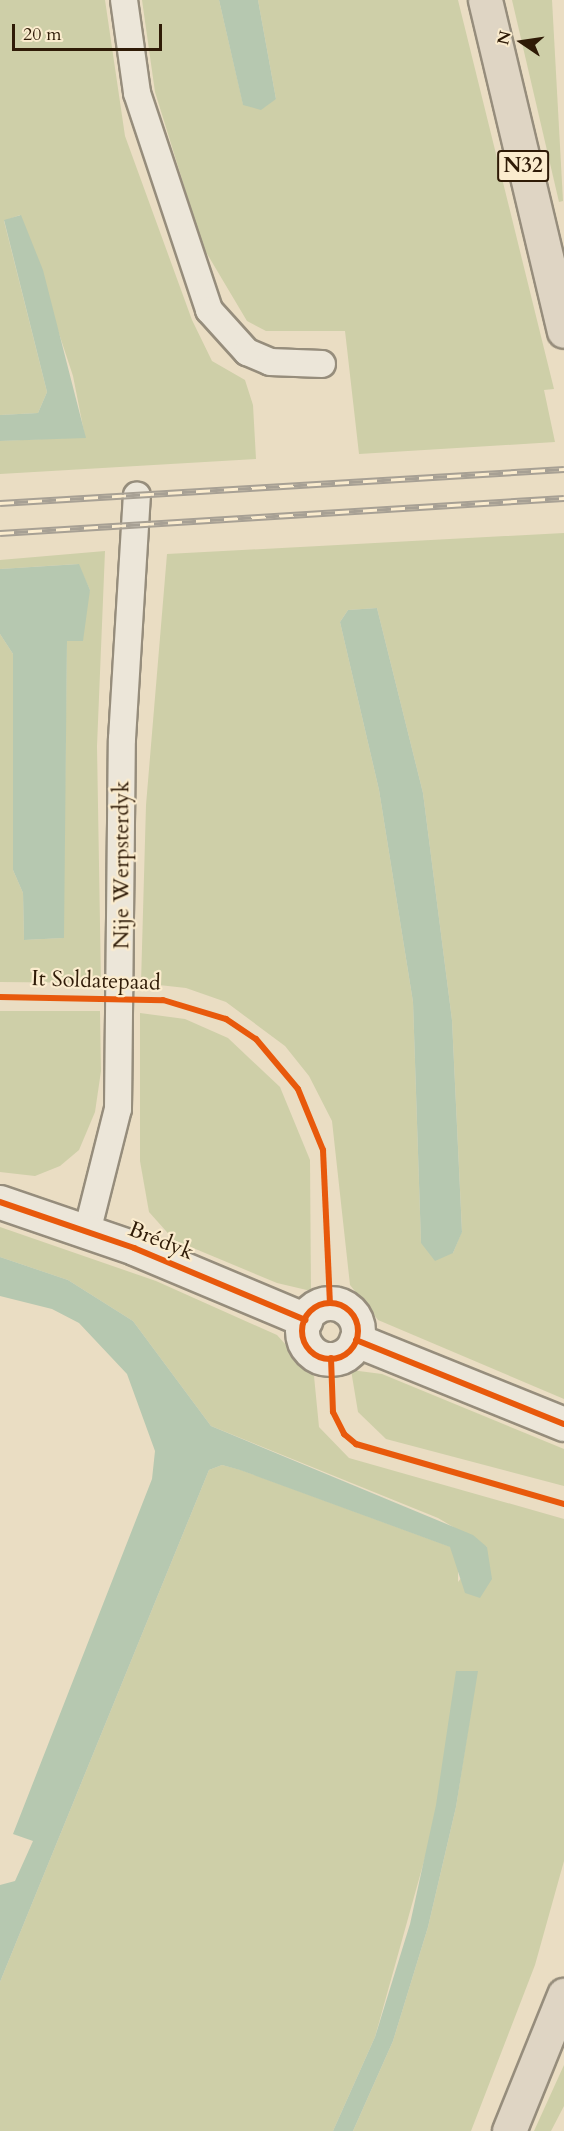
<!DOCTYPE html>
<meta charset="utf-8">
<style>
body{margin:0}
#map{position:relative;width:564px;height:2131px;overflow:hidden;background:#eaddc3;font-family:Cardo,serif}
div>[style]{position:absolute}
.green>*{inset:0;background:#cecfa8}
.water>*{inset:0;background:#b6c8b0}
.roads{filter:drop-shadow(2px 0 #968d7c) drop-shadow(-2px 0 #968d7c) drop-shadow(0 2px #968d7c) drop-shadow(0 -2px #968d7c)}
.service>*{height:26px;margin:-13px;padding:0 13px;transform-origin:13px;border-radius:13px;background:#ece6d9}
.tertiary>*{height:33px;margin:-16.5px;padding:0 16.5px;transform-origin:16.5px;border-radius:16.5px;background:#ece6d9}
.tertiary>.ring{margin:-16.5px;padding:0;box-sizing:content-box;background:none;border:33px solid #ece6d9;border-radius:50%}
.trunk>*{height:33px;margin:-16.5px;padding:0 16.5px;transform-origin:16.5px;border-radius:16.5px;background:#dfd5c4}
.rail>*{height:7px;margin-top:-3.5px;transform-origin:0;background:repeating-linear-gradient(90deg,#fbecce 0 14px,#a7a094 0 28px);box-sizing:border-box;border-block:2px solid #a7a094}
.cycleway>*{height:6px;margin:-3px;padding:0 3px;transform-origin:3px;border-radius:3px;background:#e8590c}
.cycleway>.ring{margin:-3px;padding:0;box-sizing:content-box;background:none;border:6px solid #e8590c;border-radius:50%}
span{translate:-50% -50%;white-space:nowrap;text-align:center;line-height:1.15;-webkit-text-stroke:4.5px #fbecce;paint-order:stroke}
.shield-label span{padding:2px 4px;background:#fbecce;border:2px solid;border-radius:4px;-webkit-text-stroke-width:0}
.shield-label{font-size:21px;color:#2f1b07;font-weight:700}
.street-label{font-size:22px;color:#2f1b07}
.north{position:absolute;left:492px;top:12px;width:60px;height:60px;-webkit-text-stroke:4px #fbecce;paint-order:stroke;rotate:283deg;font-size:16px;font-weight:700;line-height:24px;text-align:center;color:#2f1b07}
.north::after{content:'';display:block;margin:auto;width:21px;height:27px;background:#2f1b07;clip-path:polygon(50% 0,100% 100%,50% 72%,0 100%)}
.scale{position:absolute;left:12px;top:24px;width:150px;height:27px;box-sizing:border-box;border:3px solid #2f1b07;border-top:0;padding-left:8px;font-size:18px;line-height:21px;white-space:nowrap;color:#2f1b07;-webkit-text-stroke:4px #fbecce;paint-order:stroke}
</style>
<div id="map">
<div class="green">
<i style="clip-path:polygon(0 0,105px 0,125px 136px,192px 320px,212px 361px,245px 380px,253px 405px,256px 459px,0 474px,0 441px,85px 437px,73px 376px,20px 215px,4px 221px,47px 392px,38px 413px,0 415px)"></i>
<i style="clip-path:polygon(142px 0,219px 0,243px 104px,276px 99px,258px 0,458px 0,554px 389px,544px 390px,555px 442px,359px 454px,345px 331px,266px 331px,247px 321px,203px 247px,155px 92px)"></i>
<i style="clip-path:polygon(512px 0,552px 0,563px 201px,559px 202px)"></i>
<i style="clip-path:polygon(evenodd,564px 533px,564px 1399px,378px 1320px,350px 1285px,332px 1121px,309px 1076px,285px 1046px,226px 1002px,186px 988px,141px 983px,146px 805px,167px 554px,564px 533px,377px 608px,423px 793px,452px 1020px,462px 1231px,453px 1253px,421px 1243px,413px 1002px,379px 790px,340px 622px,348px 610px,377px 608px)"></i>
<i style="clip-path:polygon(105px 551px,97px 746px,101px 983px,0 982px,0 634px,13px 654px,13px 870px,23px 893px,24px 940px,63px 938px,67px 641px,90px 590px,78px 564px,0 569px,0 560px)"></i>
<i style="clip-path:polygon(0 1011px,100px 1011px,101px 1071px,95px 1112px,79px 1150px,60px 1166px,35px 1176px,0 1172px)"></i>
<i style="clip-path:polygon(140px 1013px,185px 1019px,228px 1038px,280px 1087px,310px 1160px,311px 1291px,277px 1283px,174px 1240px,149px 1212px,140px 1161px)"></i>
<i style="clip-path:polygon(0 1227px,156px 1281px,277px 1335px,314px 1376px,319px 1427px,349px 1458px,564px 1519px,564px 1861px,535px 1965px,471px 2131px,353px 2131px,393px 2041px,428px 1927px,456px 1807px,477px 1671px,375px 2037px,333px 2131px,0 2131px,0 1982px,209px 1470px,222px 1465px,241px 1470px,451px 1547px,458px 1562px,458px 1582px,487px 1547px,438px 1518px,211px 1426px,133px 1321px,68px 1280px,0 1257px)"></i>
<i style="clip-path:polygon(351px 1370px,382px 1374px,564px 1449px,564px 1486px,386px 1439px,358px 1412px)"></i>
<i style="clip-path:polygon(564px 2065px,564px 2106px,551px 2131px,534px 2131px)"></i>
</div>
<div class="water">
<i style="clip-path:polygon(219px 0,258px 0,276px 99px,261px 110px,243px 105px)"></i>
<i style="clip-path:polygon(21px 215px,43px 270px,86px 438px,0 441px,0 415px,38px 413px,47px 392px,4px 220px)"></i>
<i style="clip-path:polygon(79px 564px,90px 590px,83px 641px,67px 641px,64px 938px,24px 940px,23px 893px,13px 870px,13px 654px,0 634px,0 569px)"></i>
<i style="clip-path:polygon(377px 608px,423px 793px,452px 1020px,462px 1232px,453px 1253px,435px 1261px,421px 1243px,413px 1002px,379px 790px,340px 622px,348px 610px)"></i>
<i style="clip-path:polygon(0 1257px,68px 1280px,133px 1321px,211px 1426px,473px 1535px,487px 1547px,492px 1579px,480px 1598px,465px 1593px,450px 1547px,240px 1470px,222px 1465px,209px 1470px,0 1982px,0 1885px,15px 1881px,33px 1841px,13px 1834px,152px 1479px,155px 1451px,127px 1374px,79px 1323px,52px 1309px,0 1296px)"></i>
<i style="clip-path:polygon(456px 1671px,478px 1671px,456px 1807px,428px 1927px,393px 2041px,353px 2131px,333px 2131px,375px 2037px,410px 1924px,436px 1805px)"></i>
</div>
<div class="roads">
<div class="service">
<i style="left:124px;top:0;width:94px;rotate:82deg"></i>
<i style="left:137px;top:93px;width:229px;rotate:71.6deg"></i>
<i style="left:209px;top:310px;width:57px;rotate:47.9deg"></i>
<i style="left:247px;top:352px;width:25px;rotate:23deg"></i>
<i style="left:270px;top:362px;width:52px;rotate:2.2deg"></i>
<i style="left:87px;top:1232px;width:127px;rotate:-75.9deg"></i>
<i style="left:118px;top:1109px;width:370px;rotate:-89.4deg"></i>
<i style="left:122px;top:739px;width:244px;rotate:-86.5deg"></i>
</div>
<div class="tertiary">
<i style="left:0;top:1202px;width:142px;rotate:18.9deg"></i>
<i style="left:134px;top:1248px;width:186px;rotate:22.8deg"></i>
<i class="ring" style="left:302px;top:1303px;width:23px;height:23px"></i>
<i style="left:356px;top:1340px;width:224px;rotate:22deg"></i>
</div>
<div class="trunk">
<i style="left:485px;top:0;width:340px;rotate:76.6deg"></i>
<i style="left:509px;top:2131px;width:147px;rotate:-68deg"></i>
</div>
</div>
<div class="rail">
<i style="left:0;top:503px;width:565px;rotate:-3.45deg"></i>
<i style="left:0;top:533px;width:565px;rotate:-3.55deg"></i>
</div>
<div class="cycleway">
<i style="left:0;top:997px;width:163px;rotate:1.1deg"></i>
<i style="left:163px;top:1000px;width:66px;rotate:16.8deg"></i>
<i style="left:226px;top:1019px;width:36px;rotate:34deg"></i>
<i style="left:256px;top:1039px;width:65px;rotate:50deg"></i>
<i style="left:298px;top:1089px;width:66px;rotate:67.7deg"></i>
<i style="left:323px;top:1150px;width:153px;rotate:87.4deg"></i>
<i style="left:0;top:1202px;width:142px;rotate:18.9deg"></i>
<i style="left:134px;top:1248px;width:186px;rotate:22.8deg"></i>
<i class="ring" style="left:302px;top:1303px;width:50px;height:50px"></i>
<i style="left:356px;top:1340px;width:224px;rotate:22deg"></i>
<i style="left:331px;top:1358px;width:54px;rotate:87.9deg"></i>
<i style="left:333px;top:1412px;width:25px;rotate:63deg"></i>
<i style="left:344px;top:1434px;width:16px;rotate:40deg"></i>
<i style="left:356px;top:1444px;width:216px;rotate:16.1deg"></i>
</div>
<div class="shield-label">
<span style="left:523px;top:166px">N32</span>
</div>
<div class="street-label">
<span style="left:122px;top:865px;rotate:-90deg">Nije Werpsterdyk</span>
<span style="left:96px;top:981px;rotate:2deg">It Soldatepaad</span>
<span style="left:161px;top:1241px;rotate:22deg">Brédyk</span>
</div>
<div class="north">N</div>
<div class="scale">20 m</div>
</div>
